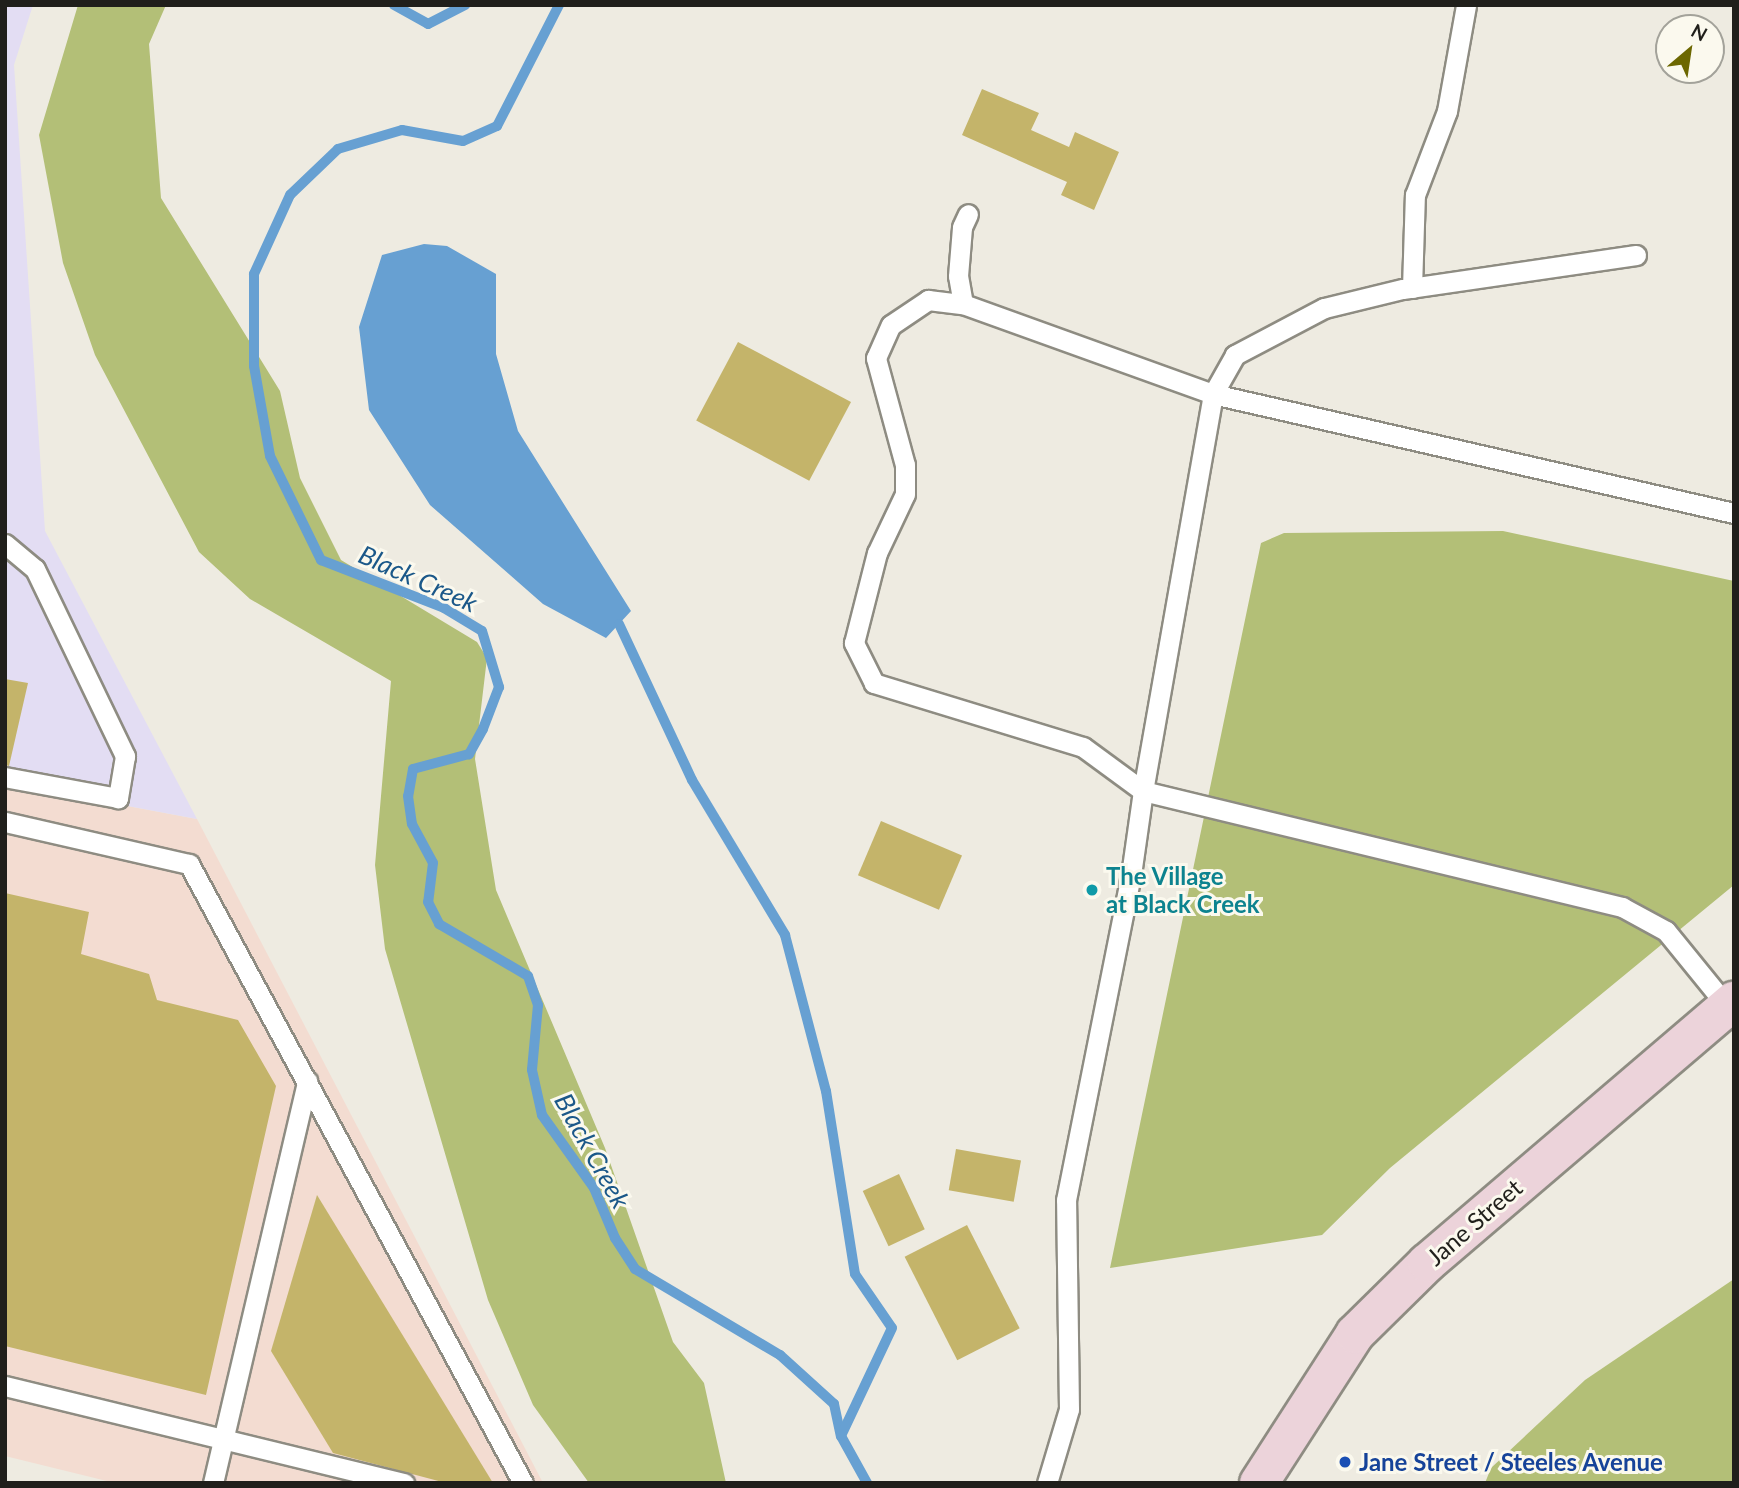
<!DOCTYPE html>
<style>
body{margin:0}
#map{position:relative;width:1739px;height:1488px;overflow:hidden;background:#eeebe1;font-family:Lato,sans-serif}
div>[style]{position:absolute}
.commercial>*{inset:0;background:#f3dcd1}
.industrial>*{inset:0;background:#e3ddf3}
.forest>*{inset:0;background:#b3bf77}
.water>*{inset:0;background:#67a0d2}
.stream>*{height:10px;margin:-5px;padding:0 5px;transform-origin:5px;border-radius:5px;background:#67a0d2}
.building>*{inset:0;background:#c4b46a;transform-origin:0 0}
.roads{filter:drop-shadow(2px 0 #8e8c82) drop-shadow(-2px 0 #8e8c82) drop-shadow(0 2px #8e8c82) drop-shadow(0 -2px #8e8c82)}
.service>*{height:19px;margin:-9.5px;padding:0 9.5px;transform-origin:9.5px;border-radius:9.5px;background:#fff}
.secondary>*{height:38px;margin:-19px;padding:0 19px;transform-origin:19px;border-radius:19px;background:#ecd3da}
.dots>*{width:19px;height:19px;translate:-50% -50%;box-sizing:border-box;border:4px solid #fbf9ee;border-radius:50%}
span{translate:-50% -50%;white-space:nowrap;text-align:center;line-height:1.15;-webkit-text-stroke:6px #fbf9ee;paint-order:stroke}
.culture-label{font-size:24px;color:#0d838f;font-weight:700}
.left{translate:0 -50%;text-align:left}
.street-label{font-size:24px;color:#201f1b}
.transit-label{font-size:24px;color:#164399;font-weight:700}
.water-label{font-size:26px;color:#1b5889;font-style:italic}
.frame{position:absolute;inset:0;border:7px solid #201f1b;pointer-events:none}
.north{position:absolute;left:1655px;top:14px;width:70px;height:70px;box-sizing:border-box;background:#fbf9ee;border:2px solid #a3a29a;border-radius:50%;rotate:29deg;font-size:19px;font-weight:700;line-height:28px;text-align:center;color:#201f1b}
.north::after{content:'';display:block;margin:auto;width:24px;height:32px;background:#6c6700;clip-path:polygon(50% 0,100% 100%,50% 72%,0 100%)}
</style>
<div id="map">
<div class="commercial">
<i style="clip-path:polygon(5px 783px,197px 819px,543px 1483px,115px 1483px,5px 1456px)"></i>
</div>
<div class="industrial">
<i style="clip-path:polygon(5px 5px,33px 5px,14px 65px,45px 531px,197px 819px,5px 783px)"></i>
</div>
<div class="forest">
<i style="clip-path:polygon(78px 5px,166px 5px,149px 44px,161px 198px,280px 391px,300px 478px,341px 560px,477px 642px,487px 658px,475px 759px,496px 890px,605px 1148px,673px 1342px,704px 1383px,726px 1483px,589px 1483px,533px 1405px,488px 1300px,385px 949px,375px 865px,391px 681px,250px 599px,199px 552px,95px 355px,63px 263px,39px 135px)"></i>
<i style="clip-path:polygon(1503px 531px,1734px 581px,1734px 885px,1390px 1168px,1322px 1235px,1110px 1268px,1261px 543px,1284px 533px)"></i>
<i style="clip-path:polygon(1734px 1279px,1734px 1483px,1485px 1483px,1491px 1468px,1585px 1380px)"></i>
</div>
<div class="water">
<i style="clip-path:polygon(424px 244px,447px 246px,496px 274px,496px 354px,518px 431px,631px 611px,606px 638px,543px 604px,430px 505px,369px 410px,359px 327px,382px 255px)"></i>
</div>
<div class="stream">
<i style="left:394px;top:5px;width:39px;rotate:29deg"></i>
<i style="left:428px;top:24px;width:42px;rotate:-27.2deg"></i>
<i style="left:559px;top:5px;width:136px;rotate:117.1deg"></i>
<i style="left:497px;top:126px;width:37px;rotate:156deg"></i>
<i style="left:463px;top:141px;width:62px;rotate:-169.8deg"></i>
<i style="left:402px;top:130px;width:67px;rotate:163.5deg"></i>
<i style="left:338px;top:149px;width:66px;rotate:136.2deg"></i>
<i style="left:290px;top:195px;width:87px;rotate:114.5deg"></i>
<i style="left:254px;top:274px;width:92px;rotate:90deg"></i>
<i style="left:254px;top:366px;width:91px;rotate:79.9deg"></i>
<i style="left:270px;top:456px;width:116px;rotate:63.9deg"></i>
<i style="left:321px;top:560px;width:132px;rotate:21.3deg"></i>
<i style="left:444px;top:608px;width:44px;rotate:31.2deg"></i>
<i style="left:482px;top:631px;width:59px;rotate:73.1deg"></i>
<i style="left:499px;top:687px;width:45px;rotate:110.9deg"></i>
<i style="left:483px;top:729px;width:29px;rotate:119deg"></i>
<i style="left:469px;top:754px;width:58px;rotate:165deg"></i>
<i style="left:413px;top:769px;width:27px;rotate:100deg"></i>
<i style="left:408px;top:796px;width:28px;rotate:82deg"></i>
<i style="left:412px;top:824px;width:44px;rotate:61.7deg"></i>
<i style="left:433px;top:863px;width:39px;rotate:97deg"></i>
<i style="left:428px;top:902px;width:25px;rotate:63deg"></i>
<i style="left:439px;top:924px;width:103px;rotate:30.3deg"></i>
<i style="left:528px;top:976px;width:31px;rotate:71deg"></i>
<i style="left:538px;top:1005px;width:65px;rotate:95.3deg"></i>
<i style="left:532px;top:1070px;width:46px;rotate:77.5deg"></i>
<i style="left:542px;top:1115px;width:90px;rotate:54.5deg"></i>
<i style="left:594px;top:1188px;width:54px;rotate:67.2deg"></i>
<i style="left:615px;top:1238px;width:37px;rotate:57deg"></i>
<i style="left:635px;top:1269px;width:169px;rotate:30.7deg"></i>
<i style="left:780px;top:1355px;width:73px;rotate:42.2deg"></i>
<i style="left:834px;top:1404px;width:33px;rotate:78deg"></i>
<i style="left:841px;top:1436px;width:54px;rotate:61deg"></i>
<i style="left:619px;top:624px;width:172px;rotate:64.9deg"></i>
<i style="left:692px;top:780px;width:181px;rotate:59deg"></i>
<i style="left:785px;top:935px;width:161px;rotate:75.3deg"></i>
<i style="left:826px;top:1091px;width:185px;rotate:81deg"></i>
<i style="left:855px;top:1274px;width:65px;rotate:55.6deg"></i>
<i style="left:892px;top:1328px;width:119px;rotate:115.3deg"></i>
</div>
<div class="building">
<i style="clip-path:polygon(982px 89px,1039px 113px,1031px 130px,1069px 147px,1075px 132px,1119px 152px,1094px 210px,1061px 195px,1067px 182px,962px 135px)"></i>
<i style="left:738px;top:342px;width:128px;height:89px;rotate:28deg"></i>
<i style="clip-path:polygon(5px 679px,28px 683px,9px 766px,5px 765px)"></i>
<i style="left:881px;top:821px;width:88px;height:59px;rotate:23deg"></i>
<i style="clip-path:polygon(5px 893px,89px 912px,81px 954px,149px 974px,157px 1000px,238px 1020px,276px 1086px,206px 1395px,5px 1346px)"></i>
<i style="left:956px;top:1149px;width:66px;height:42px;rotate:10deg"></i>
<i style="left:899px;top:1174px;width:61px;height:40px;rotate:65deg"></i>
<i style="clip-path:polygon(317px 1195px,493px 1483px,446px 1483px,333px 1453px,271px 1351px)"></i>
<i style="left:967px;top:1225px;width:116px;height:70px;rotate:63deg"></i>
</div>
<div class="roads">
<div class="service">
<i style="left:1636px;top:255px;width:236px;rotate:171.7deg"></i>
<i style="left:1402px;top:289px;width:80px;rotate:166.3deg"></i>
<i style="left:1324px;top:308px;width:101px;rotate:152.2deg"></i>
<i style="left:1235px;top:355px;width:45px;rotate:119.4deg"></i>
<i style="left:1213px;top:394px;width:403px;rotate:100deg"></i>
<i style="left:1143px;top:791px;width:74px;rotate:-143.7deg"></i>
<i style="left:1083px;top:747px;width:219px;rotate:-163deg"></i>
<i style="left:874px;top:683px;width:45px;rotate:-116.6deg"></i>
<i style="left:854px;top:643px;width:93px;rotate:-75.7deg"></i>
<i style="left:877px;top:553px;width:65px;rotate:-64.6deg"></i>
<i style="left:905px;top:494px;width:29px;rotate:-90deg"></i>
<i style="left:905px;top:465px;width:111px;rotate:-105.2deg"></i>
<i style="left:876px;top:358px;width:36px;rotate:-66deg"></i>
<i style="left:891px;top:325px;width:45px;rotate:-34deg"></i>
<i style="left:928px;top:300px;width:35px;rotate:7deg"></i>
<i style="left:963px;top:304px;width:266px;rotate:19.8deg"></i>
<i style="left:1213px;top:394px;width:534px;rotate:12.87deg"></i>
<i style="left:1412px;top:288px;width:93px;rotate:-88.2deg"></i>
<i style="left:1415px;top:195px;width:90px;rotate:-69.1deg"></i>
<i style="left:1447px;top:111px;width:108px;rotate:-79.8deg"></i>
<i style="left:963px;top:304px;width:28px;rotate:-100deg"></i>
<i style="left:958px;top:276px;width:49px;rotate:-85.3deg"></i>
<i style="left:962px;top:227px;width:14px;rotate:-65deg"></i>
<i style="left:5px;top:544px;width:39px;rotate:40deg"></i>
<i style="left:35px;top:569px;width:208px;rotate:64.3deg"></i>
<i style="left:125px;top:756px;width:43px;rotate:99.5deg"></i>
<i style="left:118px;top:798px;width:115px;rotate:-169.5deg"></i>
<i style="left:5px;top:822px;width:189px;rotate:12.9deg"></i>
<i style="left:189px;top:864px;width:703px;rotate:61.65deg"></i>
<i style="left:5px;top:1386px;width:411px;rotate:13.7deg"></i>
<i style="left:213px;top:1483px;width:413px;rotate:-76.8deg"></i>
<i style="left:1047px;top:1483px;width:77px;rotate:-73.4deg"></i>
<i style="left:1069px;top:1409px;width:209px;rotate:-90.8deg"></i>
<i style="left:1066px;top:1200px;width:331px;rotate:-78.7deg"></i>
<i style="left:1131px;top:875px;width:85px;rotate:-81.9deg"></i>
<i style="left:1143px;top:791px;width:493px;rotate:13.6deg"></i>
<i style="left:1622px;top:907px;width:50px;rotate:28.6deg"></i>
<i style="left:1666px;top:931px;width:97px;rotate:50.9deg"></i>
</div>
<div class="secondary">
<i style="left:1259px;top:1483px;width:177px;rotate:-57.2deg"></i>
<i style="left:1355px;top:1334px;width:101px;rotate:-44.6deg"></i>
<i style="left:1427px;top:1263px;width:404px;rotate:-40.5deg"></i>
</div>
</div>
<div class="dots">
<i style="left:1092px;top:890px;background:#0f9aa8"></i>
<i style="left:1345px;top:1462px;background:#1a4fb4"></i>
</div>
<div class="culture-label">
<span class="left" style="left:1106px;top:890px">The Village<br>at Black Creek</span>
</div>
<div class="street-label">
<span style="left:1474px;top:1222px;rotate:-41deg">Jane Street</span>
</div>
<div class="transit-label">
<span class="left" style="left:1359px;top:1462px">Jane Street / Steeles Avenue</span>
</div>
<div class="water-label">
<span style="left:418px;top:579px;rotate:24deg">Black Creek</span>
<span style="left:592px;top:1151px;rotate:61deg">Black Creek</span>
</div>
<div class="frame"></div>
<div class="north">N</div>
</div>
